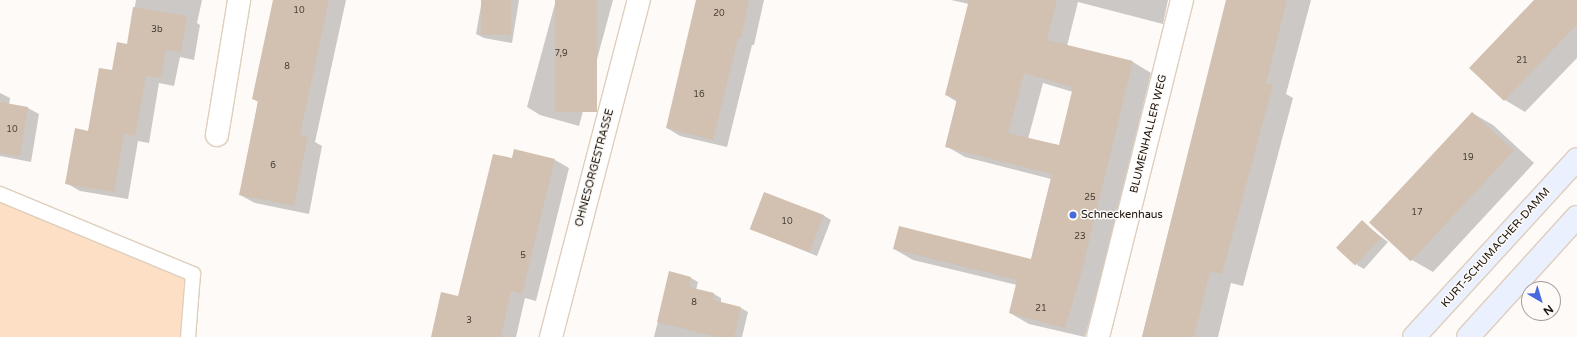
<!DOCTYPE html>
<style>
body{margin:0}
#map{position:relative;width:1577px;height:337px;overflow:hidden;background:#fefaf7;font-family:"Varela Round",sans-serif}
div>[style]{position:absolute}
.green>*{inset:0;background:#fcdfc4}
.shadow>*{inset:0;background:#0003}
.building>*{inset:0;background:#d2c1b0;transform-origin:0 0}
.roads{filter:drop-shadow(1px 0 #dfcebc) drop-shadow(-1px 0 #dfcebc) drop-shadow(0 1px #dfcebc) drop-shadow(0 -1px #dfcebc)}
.service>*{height:14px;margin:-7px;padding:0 7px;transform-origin:7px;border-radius:7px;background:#fff}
.minor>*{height:22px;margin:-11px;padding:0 11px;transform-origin:11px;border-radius:11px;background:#fff}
.secondary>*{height:22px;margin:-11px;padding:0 11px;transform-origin:11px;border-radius:11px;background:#eaf0fe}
.dots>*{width:11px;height:11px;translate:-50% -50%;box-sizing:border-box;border:2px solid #fefaf7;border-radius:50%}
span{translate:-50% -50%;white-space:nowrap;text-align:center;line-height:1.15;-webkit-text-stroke:3px #fefaf7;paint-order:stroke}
.number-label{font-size:9px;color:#463d34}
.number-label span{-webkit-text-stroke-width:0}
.street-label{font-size:11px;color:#17110b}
.poi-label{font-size:11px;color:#17110b}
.left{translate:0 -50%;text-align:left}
.north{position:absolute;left:1521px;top:281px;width:40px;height:40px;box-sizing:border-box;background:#fefaf7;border:1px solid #a29d99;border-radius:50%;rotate:142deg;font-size:11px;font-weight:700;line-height:16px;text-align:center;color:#17110b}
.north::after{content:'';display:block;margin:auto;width:14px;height:18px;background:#4669dc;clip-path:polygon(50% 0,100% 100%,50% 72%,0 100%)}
</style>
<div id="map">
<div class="green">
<i style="clip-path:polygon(0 194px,193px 274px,188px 337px,0 337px)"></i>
</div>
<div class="shadow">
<i style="clip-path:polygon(136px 0,202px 0,197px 23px,200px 25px,194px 60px,180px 57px,174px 86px,159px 83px,149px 143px,138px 141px,128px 199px,80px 191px,66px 183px,113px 71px,128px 45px)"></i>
<i style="clip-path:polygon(275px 0,346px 0,315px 142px,322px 146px,309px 214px,255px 203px,240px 195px,258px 102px,253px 99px)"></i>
<i style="clip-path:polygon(482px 0,519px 0,512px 43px,484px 38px,476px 34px)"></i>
<i style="clip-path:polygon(556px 0,613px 0,579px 126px,540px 115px,527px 107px)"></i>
<i style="clip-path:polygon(697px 0,764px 0,754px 45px,752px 45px,727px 147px,680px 136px,667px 128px)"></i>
<i style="clip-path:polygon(evenodd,951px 0,1168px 0,1163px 24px,1078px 2px,1067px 46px,1133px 62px,1151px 73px,1099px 285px,1085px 337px,1029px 324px,1010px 313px,1017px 285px,913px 260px,894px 249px,1031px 260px,1051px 179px,965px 157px,946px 146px,957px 102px,946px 95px,969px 4px,951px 0,1043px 83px,1073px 92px,1059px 147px,1028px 139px,1043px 83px)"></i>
<i style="clip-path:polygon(1227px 0,1311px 0,1286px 94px,1293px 98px,1243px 286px,1231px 283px,1218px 337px,1142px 337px)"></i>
<i style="clip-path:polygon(1535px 0,1577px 0,1577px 58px,1525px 112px,1505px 100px)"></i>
<i style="clip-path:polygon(0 93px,10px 98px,9px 105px,28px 108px,39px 114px,31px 162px,0 156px)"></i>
<i style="clip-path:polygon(1472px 113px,1493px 125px,1534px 163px,1433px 272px,1412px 260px)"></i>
<i style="clip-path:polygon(515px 150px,555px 160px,569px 168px,536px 301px,525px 298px,516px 337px,434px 337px,459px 297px)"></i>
<i style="clip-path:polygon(823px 215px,831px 220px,817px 256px,751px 229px)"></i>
<i style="clip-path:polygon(1362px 222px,1388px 242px,1364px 269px,1357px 265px)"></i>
<i style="clip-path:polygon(670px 273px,691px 278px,698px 282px,696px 290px,714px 294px,721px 298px,721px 303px,741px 308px,748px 312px,742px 337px,654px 337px)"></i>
</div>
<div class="building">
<i style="clip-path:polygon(273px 0,329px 0,300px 135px,308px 136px,294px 206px,239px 195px,258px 101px,252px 99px)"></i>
<i style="left:481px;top:0;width:30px;height:35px"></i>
<i style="left:555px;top:0;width:42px;height:112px"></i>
<i style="clip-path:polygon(696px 0,749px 0,741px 38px,738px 38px,713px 140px,666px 128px)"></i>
<i style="clip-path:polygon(evenodd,969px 0,1057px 0,1047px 40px,1133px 61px,1081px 274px,1065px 328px,1009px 313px,1017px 280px,893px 249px,899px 226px,1031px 259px,1052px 174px,945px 147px,957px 99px,945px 95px,969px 0,1024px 73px,1073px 87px,1059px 145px,1008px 133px,1024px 73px)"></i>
<i style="clip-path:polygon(1226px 0,1287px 0,1266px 83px,1273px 85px,1222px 274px,1210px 271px,1194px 337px,1142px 337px)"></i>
<i style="clip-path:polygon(1534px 0,1577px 0,1577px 24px,1504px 101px,1469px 68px)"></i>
<i style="clip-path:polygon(133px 7px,187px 16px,181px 52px,166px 50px,161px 78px,146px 76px,135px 136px,124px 134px,114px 192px,65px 184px,75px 128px,88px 131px,99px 68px,112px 70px,117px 42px,127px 44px)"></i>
<i style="clip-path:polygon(0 102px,28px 107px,20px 156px,0 153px)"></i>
<i style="left:1472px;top:112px;width:57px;height:151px;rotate:43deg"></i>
<i style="clip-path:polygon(514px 149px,555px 159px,522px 294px,511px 291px,501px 337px,431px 337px,441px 292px,458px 296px,493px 154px,512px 158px)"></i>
<i style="left:764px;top:192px;width:64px;height:40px;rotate:21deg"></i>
<i style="left:1362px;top:220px;width:26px;height:38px;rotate:43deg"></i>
<i style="clip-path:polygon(669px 271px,691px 277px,689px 287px,714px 293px,713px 300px,741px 307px,734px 337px,717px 337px,657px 322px)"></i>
</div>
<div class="roads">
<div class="service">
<i style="left:0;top:194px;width:209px;rotate:22.5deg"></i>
<i style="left:193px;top:274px;width:63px;rotate:94.5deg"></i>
</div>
<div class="minor">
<i style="left:217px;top:135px;width:137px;rotate:-80.7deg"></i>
<i style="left:551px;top:337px;width:348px;rotate:-75.4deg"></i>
<i style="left:1098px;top:337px;width:347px;rotate:-76deg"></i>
</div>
<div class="secondary">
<i style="left:1414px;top:337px;width:241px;rotate:-47.5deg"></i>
<i style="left:1468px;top:337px;width:162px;rotate:-47.8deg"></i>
</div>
</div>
<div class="dots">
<i style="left:1073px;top:215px;background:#4669dc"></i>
</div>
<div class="number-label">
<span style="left:299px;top:11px">10</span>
<span style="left:719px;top:14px">20</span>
<span style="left:157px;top:30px">3b</span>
<span style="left:561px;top:54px">7,9</span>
<span style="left:1522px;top:61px">21</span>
<span style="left:287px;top:67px">8</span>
<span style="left:699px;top:95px">16</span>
<span style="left:12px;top:130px">10</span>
<span style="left:1468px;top:158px">19</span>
<span style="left:273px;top:166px">6</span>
<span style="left:1090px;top:198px">25</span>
<span style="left:1417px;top:213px">17</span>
<span style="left:787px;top:222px">10</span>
<span style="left:1080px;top:237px">23</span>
<span style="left:523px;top:256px">5</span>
<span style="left:694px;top:303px">8</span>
<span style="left:1041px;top:309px">21</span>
<span style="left:469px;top:321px">3</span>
</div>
<div class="street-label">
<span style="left:1149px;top:134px;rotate:-76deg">BLUMENHALLER WEG</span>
<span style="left:595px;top:168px;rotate:-75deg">OHNESORGESTRASSE</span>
<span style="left:1496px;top:248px;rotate:-48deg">KURT-SCHUMACHER-DAMM</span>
</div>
<div class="poi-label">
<span class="left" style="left:1081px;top:215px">Schneckenhaus</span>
</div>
<div class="north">N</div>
</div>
